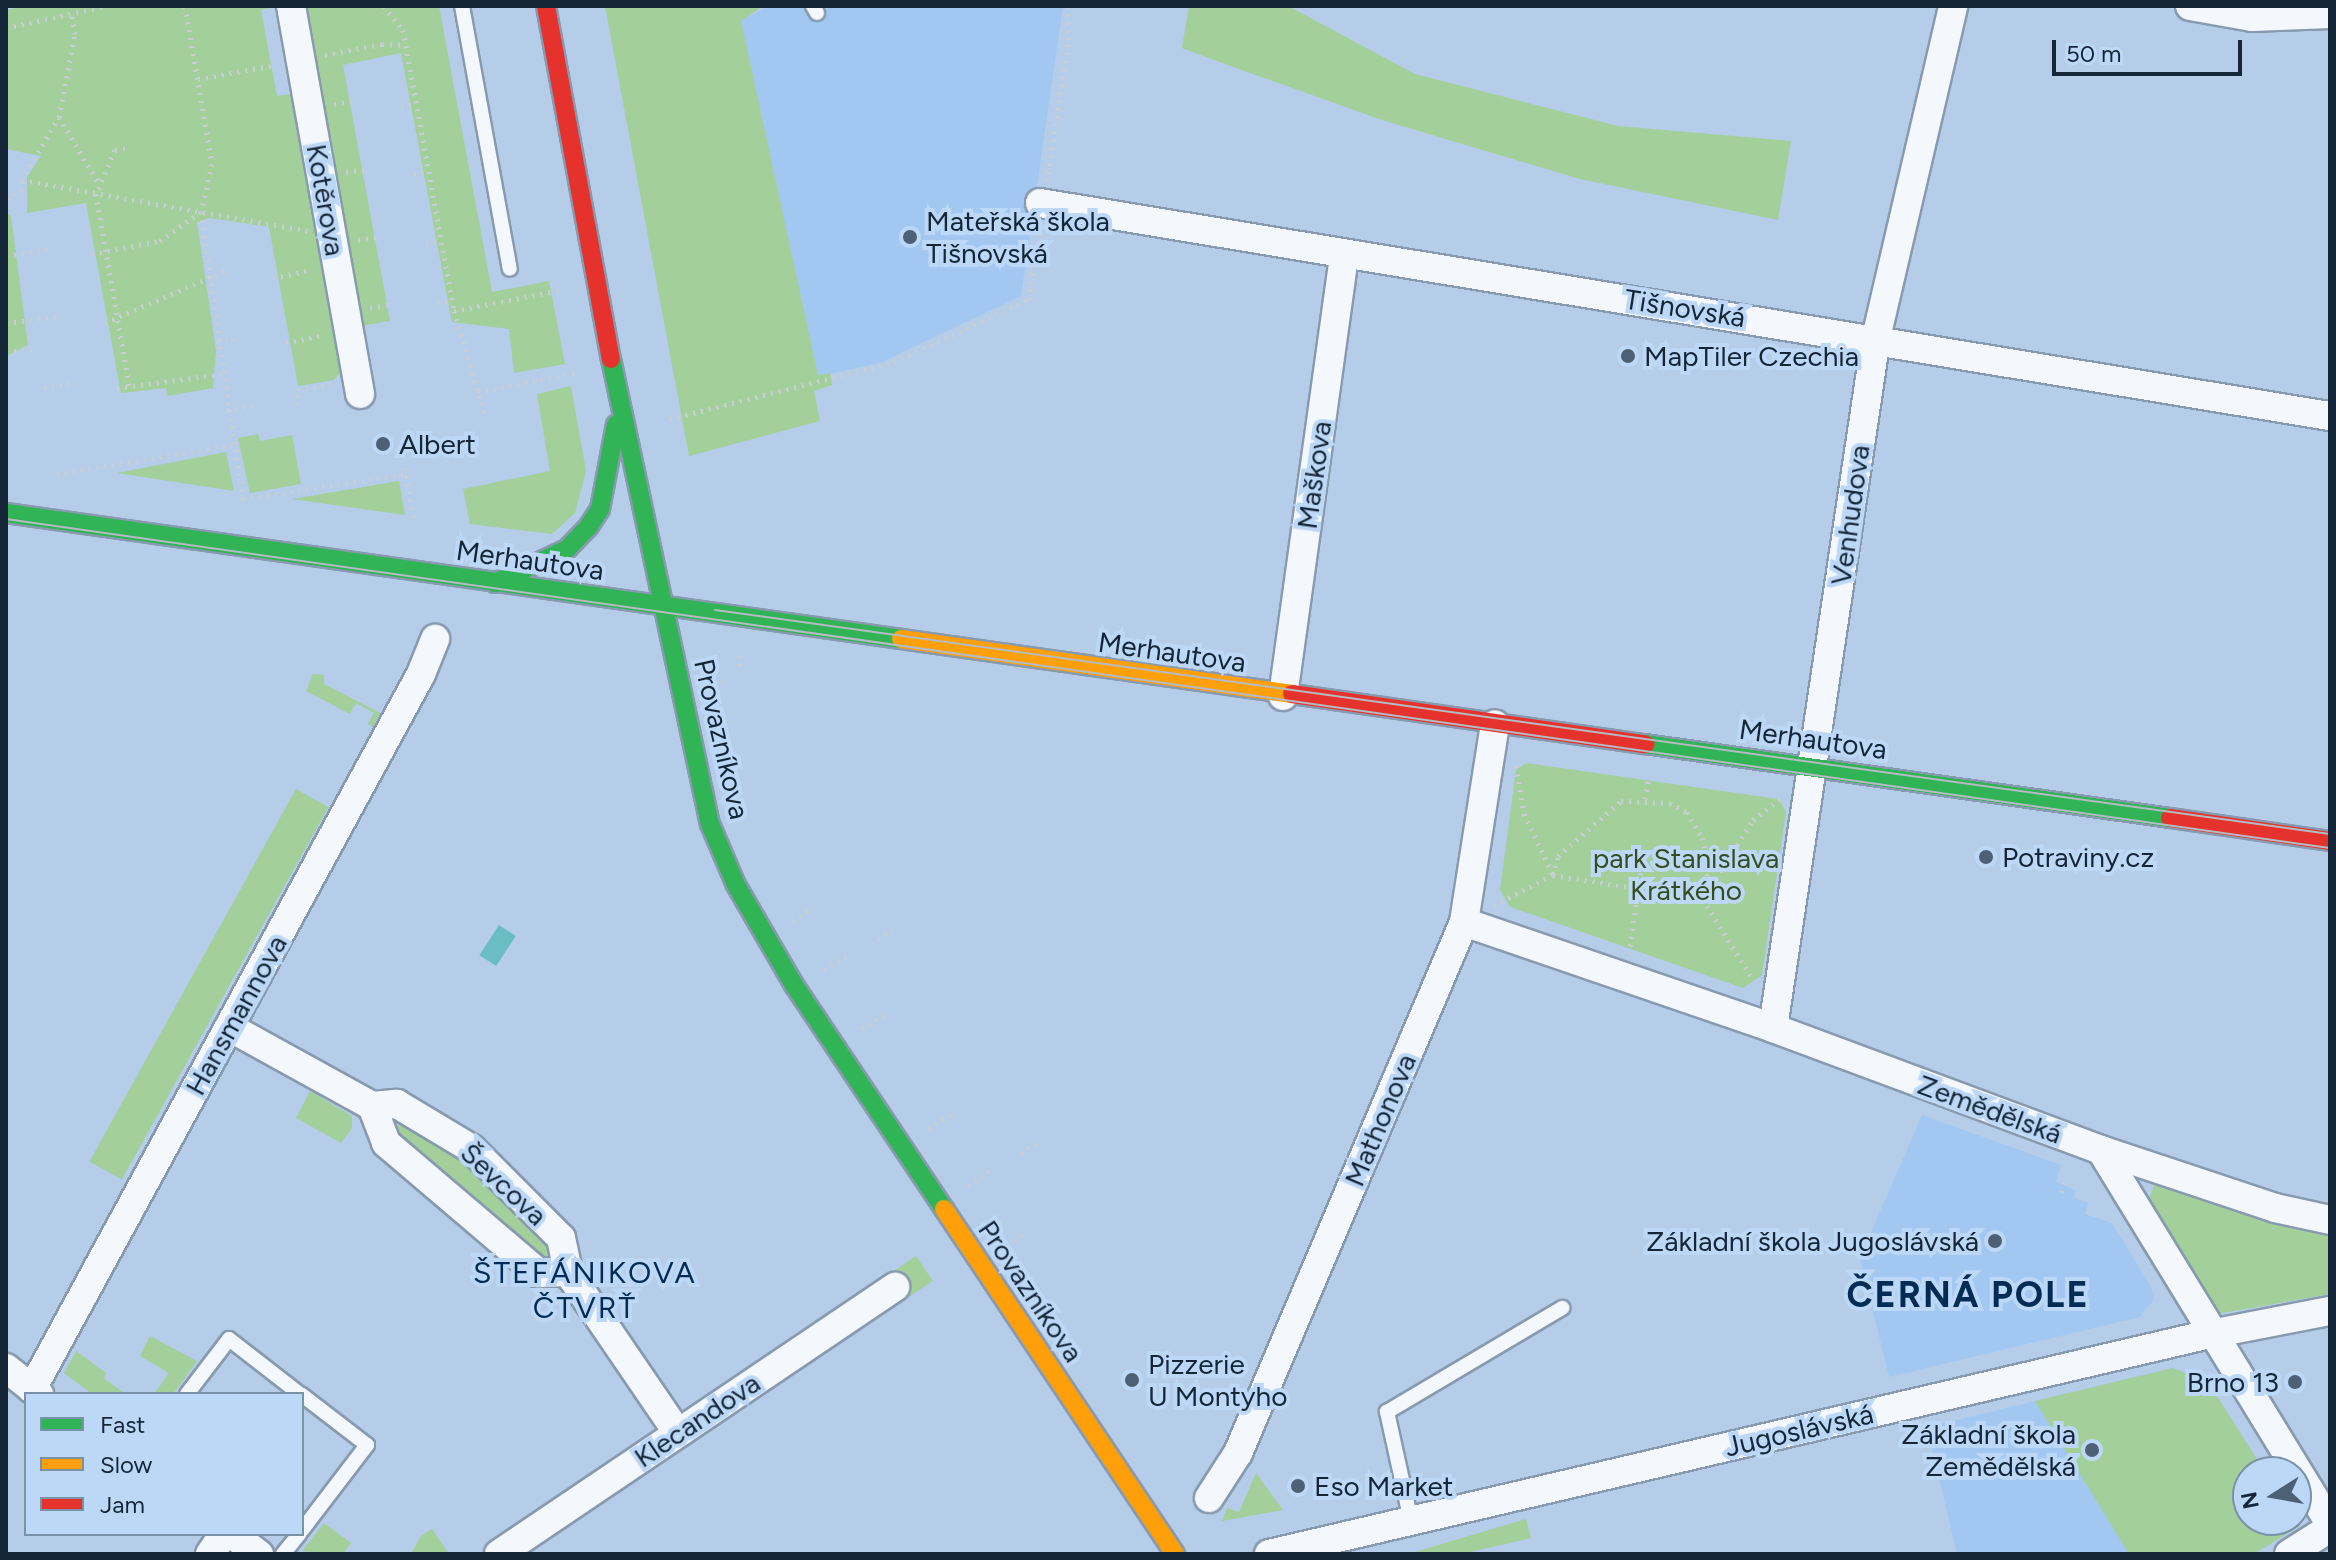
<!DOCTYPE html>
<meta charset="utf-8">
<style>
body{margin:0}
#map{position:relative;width:2336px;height:1560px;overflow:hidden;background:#b5cde8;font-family:Figtree,sans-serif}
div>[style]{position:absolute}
.built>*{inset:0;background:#a2c8f2}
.green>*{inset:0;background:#a2cf9a;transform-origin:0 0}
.water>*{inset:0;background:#69bdc3;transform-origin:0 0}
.path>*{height:5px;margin-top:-2.5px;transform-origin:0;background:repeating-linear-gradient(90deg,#c7ced6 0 2px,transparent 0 8px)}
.roads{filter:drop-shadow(2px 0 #889aaf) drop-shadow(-2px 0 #889aaf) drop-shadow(0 2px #889aaf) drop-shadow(0 -2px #889aaf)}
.lane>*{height:14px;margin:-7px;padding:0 7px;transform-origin:7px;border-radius:7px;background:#f4f8fc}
.street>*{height:28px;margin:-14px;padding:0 14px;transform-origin:14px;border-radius:14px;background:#f4f8fc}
.fast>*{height:18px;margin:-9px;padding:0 9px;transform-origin:9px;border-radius:9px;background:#30b455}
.slow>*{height:18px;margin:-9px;padding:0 9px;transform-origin:9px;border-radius:9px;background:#ff9f0a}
.jam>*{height:18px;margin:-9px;padding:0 9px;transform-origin:9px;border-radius:9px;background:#e5322d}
.tram>*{height:2px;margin:-1px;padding:0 1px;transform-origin:1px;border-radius:1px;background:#b4bbc2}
.dots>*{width:22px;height:22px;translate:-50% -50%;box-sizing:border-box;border:4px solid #bdd8f6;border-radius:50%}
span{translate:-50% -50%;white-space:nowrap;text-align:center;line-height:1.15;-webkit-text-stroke:8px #bdd8f6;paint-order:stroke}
.street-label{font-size:28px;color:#152639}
.poi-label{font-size:28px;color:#152639}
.left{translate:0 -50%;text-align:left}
.right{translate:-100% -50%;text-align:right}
.park-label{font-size:28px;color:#354e1f}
.neighbourhood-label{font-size:30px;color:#022c54;letter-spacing:2px}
.district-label{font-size:36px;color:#022c54;font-weight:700;letter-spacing:2px}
.frame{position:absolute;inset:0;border:8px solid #152639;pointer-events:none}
.legend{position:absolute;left:24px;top:1392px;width:280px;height:144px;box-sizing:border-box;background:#bdd8f6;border:2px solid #7a91aa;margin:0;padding:10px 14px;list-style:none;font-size:24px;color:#152639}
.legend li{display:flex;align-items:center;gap:16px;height:40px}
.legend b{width:40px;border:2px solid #7a91aa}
.north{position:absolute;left:2232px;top:1456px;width:80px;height:80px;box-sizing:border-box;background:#bdd8f6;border:2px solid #7a91aa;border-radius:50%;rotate:259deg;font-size:22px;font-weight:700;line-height:32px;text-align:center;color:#152639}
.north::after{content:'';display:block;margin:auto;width:28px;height:36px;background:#4d6076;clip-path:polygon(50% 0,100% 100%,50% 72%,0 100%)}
.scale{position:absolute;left:2052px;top:40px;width:190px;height:36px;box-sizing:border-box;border:4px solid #152639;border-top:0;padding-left:10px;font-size:24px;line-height:28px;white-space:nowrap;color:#152639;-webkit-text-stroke:6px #bdd8f6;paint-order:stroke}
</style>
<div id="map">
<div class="built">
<i style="clip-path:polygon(769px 6px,1063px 6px,1021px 296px,880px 363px,818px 376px,740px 21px)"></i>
<i style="clip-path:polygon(1922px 1115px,2061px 1165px,2056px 1182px,2076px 1190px,2074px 1198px,2088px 1203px,2085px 1214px,2112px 1223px,2151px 1287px,2154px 1300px,2140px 1317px,1889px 1377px,1860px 1258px)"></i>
<i style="clip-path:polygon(2173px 1368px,2208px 1382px,2265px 1472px,2248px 1472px,2248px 1520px,2296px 1520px,2300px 1526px,2254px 1554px,1957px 1554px,1927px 1427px)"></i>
</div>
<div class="green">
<i style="clip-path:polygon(26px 6px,279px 6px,261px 10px,277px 96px,298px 93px,343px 369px,334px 380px,298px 386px,269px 227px,210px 218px,197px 222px,216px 351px,213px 388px,168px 396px,166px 388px,121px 393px,86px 203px,27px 213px,27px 177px,41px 156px,6px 149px,6px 10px)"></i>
<i style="clip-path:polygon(297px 6px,439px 6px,492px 292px,549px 281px,565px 364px,514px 373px,509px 329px,452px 322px,401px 53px,343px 65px,390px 321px,355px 327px)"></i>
<i style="clip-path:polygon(605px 6px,763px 6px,741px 21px,818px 375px,830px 373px,832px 385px,814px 391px,820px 421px,689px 456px)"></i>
<i style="clip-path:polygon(1189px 6px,1288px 6px,1415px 74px,1618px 126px,1791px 141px,1778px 220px,1580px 179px,1382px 120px,1214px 60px,1182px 48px)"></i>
<i style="clip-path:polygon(6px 212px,11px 216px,28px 345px,6px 356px)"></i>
<i style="clip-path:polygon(571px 386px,586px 471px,575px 513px,552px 534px,470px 524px,463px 489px,550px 471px,537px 394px)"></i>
<i style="clip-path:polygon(258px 434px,260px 441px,292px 435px,301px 484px,250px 493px,238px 438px)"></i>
<i style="clip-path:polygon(226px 452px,234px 491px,117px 473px)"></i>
<i style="clip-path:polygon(399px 481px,405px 515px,292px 499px)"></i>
<i style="clip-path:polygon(313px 674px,324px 675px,324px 684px,380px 713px,373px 727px,368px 724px,374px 713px,356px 703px,350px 714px,306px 691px)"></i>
<i style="clip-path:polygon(1526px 763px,1778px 799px,1786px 811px,1762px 975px,1743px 988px,1510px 907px,1500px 890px,1516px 770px)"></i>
<i style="left:296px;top:789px;width:37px;height:426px;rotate:29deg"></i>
<i style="clip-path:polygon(310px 1091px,352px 1116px,352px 1128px,341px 1143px,296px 1118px)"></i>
<i style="clip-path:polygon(403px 1119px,453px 1146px,557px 1248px,551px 1259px,540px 1260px,394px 1132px)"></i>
<i style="clip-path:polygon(2155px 1183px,2330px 1235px,2330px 1294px,2217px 1314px,2148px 1202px)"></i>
<i style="left:916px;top:1256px;width:30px;height:30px;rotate:56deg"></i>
<i style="clip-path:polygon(150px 1336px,197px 1361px,173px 1394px,154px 1394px,169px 1373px,140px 1356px)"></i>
<i style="clip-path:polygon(76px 1351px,106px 1373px,104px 1378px,125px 1394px,92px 1394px,64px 1373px)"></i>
<i style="clip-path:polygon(2173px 1368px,2208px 1382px,2265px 1472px,2248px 1472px,2248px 1520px,2296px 1520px,2300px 1526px,2254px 1554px,2129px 1554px,2035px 1401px)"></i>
<i style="clip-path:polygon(1256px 1473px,1283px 1510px,1222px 1521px,1227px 1508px,1239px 1512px)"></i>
<i style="clip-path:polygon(1526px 1519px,1531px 1538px,1461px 1554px,1408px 1554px)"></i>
<i style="clip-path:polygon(324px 1523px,351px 1543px,343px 1554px,302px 1551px)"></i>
<i style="clip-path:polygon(432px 1529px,449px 1554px,411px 1554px,421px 1536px)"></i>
</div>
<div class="water">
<i style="left:499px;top:925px;width:20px;height:36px;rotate:33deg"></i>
</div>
<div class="path">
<i style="left:185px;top:6px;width:160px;rotate:80.3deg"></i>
<i style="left:212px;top:164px;width:49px;rotate:102.9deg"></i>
<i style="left:201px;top:212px;width:290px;rotate:81.7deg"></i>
<i style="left:243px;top:499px;width:165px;rotate:-8.7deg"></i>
<i style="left:384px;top:6px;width:31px;rotate:52deg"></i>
<i style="left:403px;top:30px;width:286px;rotate:79.7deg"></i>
<i style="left:454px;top:311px;width:109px;rotate:-11.1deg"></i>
<i style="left:6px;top:28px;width:102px;rotate:-12.4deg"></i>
<i style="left:325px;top:55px;width:58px;rotate:-10.9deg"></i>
<i style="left:382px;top:44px;width:23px;rotate:2deg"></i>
<i style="left:198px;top:79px;width:78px;rotate:-10.3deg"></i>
<i style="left:334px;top:104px;width:20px;rotate:-11deg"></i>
<i style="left:401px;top:107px;width:15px;rotate:-11deg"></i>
<i style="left:59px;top:117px;width:76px;rotate:59deg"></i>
<i style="left:125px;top:148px;width:10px;rotate:169deg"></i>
<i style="left:115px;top:150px;width:48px;rotate:113.4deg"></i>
<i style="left:96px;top:194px;width:195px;rotate:80.2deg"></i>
<i style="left:346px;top:172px;width:21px;rotate:-8deg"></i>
<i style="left:414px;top:175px;width:15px;rotate:-16deg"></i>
<i style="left:22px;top:180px;width:291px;rotate:10.1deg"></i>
<i style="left:1047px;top:181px;width:143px;rotate:-81.1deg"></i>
<i style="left:1069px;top:40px;width:34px;rotate:-93deg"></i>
<i style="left:6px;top:207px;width:15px;rotate:-62deg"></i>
<i style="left:13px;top:194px;width:9px;rotate:-21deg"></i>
<i style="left:21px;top:191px;width:11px;rotate:-85deg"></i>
<i style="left:22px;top:180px;width:73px;rotate:-59.6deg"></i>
<i style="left:59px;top:117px;width:85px;rotate:-79.1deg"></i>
<i style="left:75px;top:34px;width:20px;rotate:-99deg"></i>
<i style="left:358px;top:240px;width:22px;rotate:-10deg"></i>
<i style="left:426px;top:243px;width:15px;rotate:-11deg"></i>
<i style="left:92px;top:254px;width:69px;rotate:-10.8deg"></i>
<i style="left:160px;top:241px;width:49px;rotate:-35.9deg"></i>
<i style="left:6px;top:256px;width:42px;rotate:-9.7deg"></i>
<i style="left:273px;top:278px;width:40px;rotate:-12deg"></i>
<i style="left:437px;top:303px;width:15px;rotate:-11deg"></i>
<i style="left:370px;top:308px;width:23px;rotate:-10deg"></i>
<i style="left:454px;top:311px;width:109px;rotate:73.6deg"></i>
<i style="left:6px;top:323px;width:53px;rotate:-7.5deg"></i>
<i style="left:105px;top:323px;width:133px;rotate:-23.5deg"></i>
<i style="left:217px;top:342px;width:23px;rotate:-10deg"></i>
<i style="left:286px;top:343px;width:39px;rotate:-12deg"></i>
<i style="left:6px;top:352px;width:31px;rotate:-7deg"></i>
<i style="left:44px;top:388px;width:29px;rotate:-10deg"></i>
<i style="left:117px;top:388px;width:106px;rotate:-7.6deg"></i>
<i style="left:478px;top:392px;width:100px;rotate:-11deg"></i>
<i style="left:297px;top:405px;width:15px;rotate:-86deg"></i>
<i style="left:298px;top:390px;width:36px;rotate:-10deg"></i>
<i style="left:227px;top:410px;width:26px;rotate:-11deg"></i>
<i style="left:670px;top:419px;width:231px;rotate:-14.3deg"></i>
<i style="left:894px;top:362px;width:149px;rotate:-25deg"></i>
<i style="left:1029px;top:299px;width:74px;rotate:-81.4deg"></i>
<i style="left:405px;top:468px;width:57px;rotate:79.9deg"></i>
<i style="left:57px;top:474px;width:178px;rotate:-9.4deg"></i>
<i style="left:740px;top:656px;width:13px;rotate:90deg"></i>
<i style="left:714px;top:683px;width:9px;rotate:-6deg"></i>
<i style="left:1516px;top:766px;width:49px;rotate:80.5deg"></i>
<i style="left:1524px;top:814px;width:68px;rotate:64.6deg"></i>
<i style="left:1553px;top:875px;width:152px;rotate:9.1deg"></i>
<i style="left:1703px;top:899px;width:93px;rotate:-57.7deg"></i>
<i style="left:1753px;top:820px;width:36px;rotate:-38deg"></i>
<i style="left:1645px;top:799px;width:23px;rotate:-80deg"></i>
<i style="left:1494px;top:905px;width:66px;rotate:-27deg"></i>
<i style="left:1553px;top:875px;width:20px;rotate:-75deg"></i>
<i style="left:1558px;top:856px;width:84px;rotate:-41.1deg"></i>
<i style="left:1621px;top:801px;width:49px;rotate:2.3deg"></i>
<i style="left:1670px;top:803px;width:19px;rotate:28deg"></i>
<i style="left:1687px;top:812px;width:30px;rotate:60deg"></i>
<i style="left:1702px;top:838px;width:29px;rotate:76deg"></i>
<i style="left:1709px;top:866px;width:34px;rotate:100deg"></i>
<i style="left:1703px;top:899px;width:95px;rotate:58.3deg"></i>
<i style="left:793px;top:921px;width:25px;rotate:-34deg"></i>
<i style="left:878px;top:939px;width:17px;rotate:-36deg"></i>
<i style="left:1629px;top:954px;width:92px;rotate:-81.9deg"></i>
<i style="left:824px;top:970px;width:26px;rotate:-32deg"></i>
<i style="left:862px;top:1029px;width:27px;rotate:-33deg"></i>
<i style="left:929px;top:1129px;width:27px;rotate:-34deg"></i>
<i style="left:1021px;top:1153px;width:18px;rotate:-34deg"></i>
<i style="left:968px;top:1186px;width:27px;rotate:-34deg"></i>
<i style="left:2061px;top:1192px;width:11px;rotate:-68deg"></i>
<i style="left:1008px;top:1245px;width:25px;rotate:-34deg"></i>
</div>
<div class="roads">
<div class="lane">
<i style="left:462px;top:6px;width:267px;rotate:79.7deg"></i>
<i style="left:813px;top:6px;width:8px;rotate:60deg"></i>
<i style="left:187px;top:1394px;width:69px;rotate:-52.6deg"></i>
<i style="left:229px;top:1339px;width:90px;rotate:37.8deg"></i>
<i style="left:302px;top:1395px;width:82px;rotate:37.6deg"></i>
<i style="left:367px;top:1445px;width:107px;rotate:127.4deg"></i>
<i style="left:1411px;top:1521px;width:112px;rotate:-102.4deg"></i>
<i style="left:1387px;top:1412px;width:204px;rotate:-30.7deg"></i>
<i style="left:283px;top:1554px;width:26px;rotate:-51deg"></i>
</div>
<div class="street">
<i style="left:291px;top:6px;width:394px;rotate:79.9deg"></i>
<i style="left:2190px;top:6px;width:63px;rotate:10.1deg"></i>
<i style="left:2252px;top:17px;width:78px;rotate:-2.2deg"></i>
<i style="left:1040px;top:203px;width:1307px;rotate:9.38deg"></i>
<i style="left:1283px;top:696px;width:446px;rotate:-82.1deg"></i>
<i style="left:1464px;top:922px;width:327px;rotate:18.9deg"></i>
<i style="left:1773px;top:1028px;width:350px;rotate:20.4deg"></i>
<i style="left:2101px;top:1150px;width:183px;rotate:18.4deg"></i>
<i style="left:2275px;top:1208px;width:56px;rotate:12.3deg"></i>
<i style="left:229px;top:1027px;width:163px;rotate:28.9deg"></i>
<i style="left:372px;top:1106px;width:25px;rotate:-5deg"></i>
<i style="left:397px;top:1104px;width:87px;rotate:31deg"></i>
<i style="left:472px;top:1149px;width:126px;rotate:45deg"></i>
<i style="left:561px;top:1238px;width:35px;rotate:78deg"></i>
<i style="left:568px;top:1272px;width:195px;rotate:55.7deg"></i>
<i style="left:1773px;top:1028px;width:698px;rotate:-81.51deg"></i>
<i style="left:1876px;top:338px;width:341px;rotate:-76.9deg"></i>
<i style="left:372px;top:1106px;width:40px;rotate:69deg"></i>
<i style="left:386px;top:1143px;width:201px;rotate:40.4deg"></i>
<i style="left:539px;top:1273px;width:29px;rotate:-2deg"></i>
<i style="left:2101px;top:1150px;width:439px;rotate:58.5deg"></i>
<i style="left:6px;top:1368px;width:42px;rotate:38.2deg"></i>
<i style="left:32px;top:1389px;width:814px;rotate:-61.45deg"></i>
<i style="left:421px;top:674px;width:38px;rotate:-68deg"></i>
<i style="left:1209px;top:1498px;width:54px;rotate:-57.2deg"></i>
<i style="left:1238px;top:1453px;width:577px;rotate:-66.94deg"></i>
<i style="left:1464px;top:922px;width:200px;rotate:-81.1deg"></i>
<i style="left:232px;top:1534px;width:34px;rotate:37deg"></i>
<i style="left:210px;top:1554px;width:24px;rotate:-55deg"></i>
<i style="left:499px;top:1554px;width:478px;rotate:-34deg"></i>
<i style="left:1269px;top:1554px;width:966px;rotate:-13.16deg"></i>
<i style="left:2210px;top:1334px;width:122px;rotate:-10.9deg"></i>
<i style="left:2289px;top:1554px;width:49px;rotate:-32.4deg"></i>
</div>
<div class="fast">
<i style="left:611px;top:359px;width:475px;rotate:78deg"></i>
<i style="left:710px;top:824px;width:66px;rotate:66.9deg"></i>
<i style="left:736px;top:885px;width:116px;rotate:59.9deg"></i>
<i style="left:794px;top:985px;width:270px;rotate:56.2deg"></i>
<i style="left:6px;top:513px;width:904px;rotate:8.01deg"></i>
<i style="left:495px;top:583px;width:80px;rotate:-25.3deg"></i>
<i style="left:567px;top:549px;width:32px;rotate:-46deg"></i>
<i style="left:589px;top:526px;width:20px;rotate:-57deg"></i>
<i style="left:600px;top:509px;width:86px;rotate:-79.3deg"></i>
<i style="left:1645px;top:744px;width:530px;rotate:8.02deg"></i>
</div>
<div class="slow">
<i style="left:901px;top:639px;width:395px;rotate:8deg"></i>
<i style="left:944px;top:1209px;width:415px;rotate:56.2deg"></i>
</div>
<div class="jam">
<i style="left:546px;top:6px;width:359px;rotate:79.6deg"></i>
<i style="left:1292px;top:694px;width:357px;rotate:8.1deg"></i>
<i style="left:2170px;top:818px;width:162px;rotate:8.2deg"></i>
</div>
</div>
<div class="tram">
<i style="left:6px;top:519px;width:2347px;rotate:8.06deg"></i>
<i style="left:715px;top:610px;width:1630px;rotate:7.9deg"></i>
</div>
<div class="dots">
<i style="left:910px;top:237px;background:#4d6076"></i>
<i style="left:1628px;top:356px;background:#4d6076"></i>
<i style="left:383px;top:444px;background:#4d6076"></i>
<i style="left:1986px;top:857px;background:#4d6076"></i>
<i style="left:1995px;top:1241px;background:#4d6076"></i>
<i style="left:1132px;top:1380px;background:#4d6076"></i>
<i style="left:2295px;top:1382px;background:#4d6076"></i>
<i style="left:2092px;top:1450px;background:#4d6076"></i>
<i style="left:1298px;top:1486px;background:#4d6076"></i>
</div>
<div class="street-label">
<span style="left:326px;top:200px;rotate:80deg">Kotěrova</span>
<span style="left:1685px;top:308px;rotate:9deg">Tišnovská</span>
<span style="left:1314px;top:475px;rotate:-82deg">Maškova</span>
<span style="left:1850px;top:515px;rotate:-82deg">Venhudova</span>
<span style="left:530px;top:560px;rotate:8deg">Merhautova</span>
<span style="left:1172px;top:652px;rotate:8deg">Merhautova</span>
<span style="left:722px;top:739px;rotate:77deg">Provazníkova</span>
<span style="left:1813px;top:739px;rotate:8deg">Merhautova</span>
<span style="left:236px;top:1015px;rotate:-61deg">Hansmannova</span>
<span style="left:1990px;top:1109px;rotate:20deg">Zemědělská</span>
<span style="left:1380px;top:1120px;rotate:-67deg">Mathonova</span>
<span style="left:504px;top:1184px;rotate:43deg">Ševcova</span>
<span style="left:1031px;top:1291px;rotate:56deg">Provazníkova</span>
<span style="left:697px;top:1420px;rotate:-34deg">Klecandova</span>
<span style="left:1799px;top:1430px;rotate:-13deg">Jugoslávská</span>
</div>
<div class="poi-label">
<span class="left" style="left:926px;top:237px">Mateřská škola<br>Tišnovská</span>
<span class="left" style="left:1644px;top:356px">MapTiler Czechia</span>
<span class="left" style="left:399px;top:444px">Albert</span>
<span class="left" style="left:2002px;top:857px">Potraviny.cz</span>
<span class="right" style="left:1979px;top:1241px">Základní škola Jugoslávská</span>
<span class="left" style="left:1148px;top:1380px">Pizzerie<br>U Montyho</span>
<span class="right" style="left:2279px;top:1382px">Brno 13</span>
<span class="right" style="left:2076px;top:1450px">Základní škola<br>Zemědělská</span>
<span class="left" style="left:1314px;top:1486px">Eso Market</span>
</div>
<div class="park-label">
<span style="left:1686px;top:874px">park Stanislava<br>Krátkého</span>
</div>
<div class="neighbourhood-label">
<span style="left:585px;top:1290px">ŠTEFÁNIKOVA<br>ČTVRŤ</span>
</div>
<div class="district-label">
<span style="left:1968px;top:1295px">ČERNÁ POLE</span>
</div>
<div class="frame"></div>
<ul class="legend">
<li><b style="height:10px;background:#30b455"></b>Fast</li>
<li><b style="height:10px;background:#ff9f0a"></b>Slow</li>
<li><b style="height:10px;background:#e5322d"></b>Jam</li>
</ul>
<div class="north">N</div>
<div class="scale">50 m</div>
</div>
